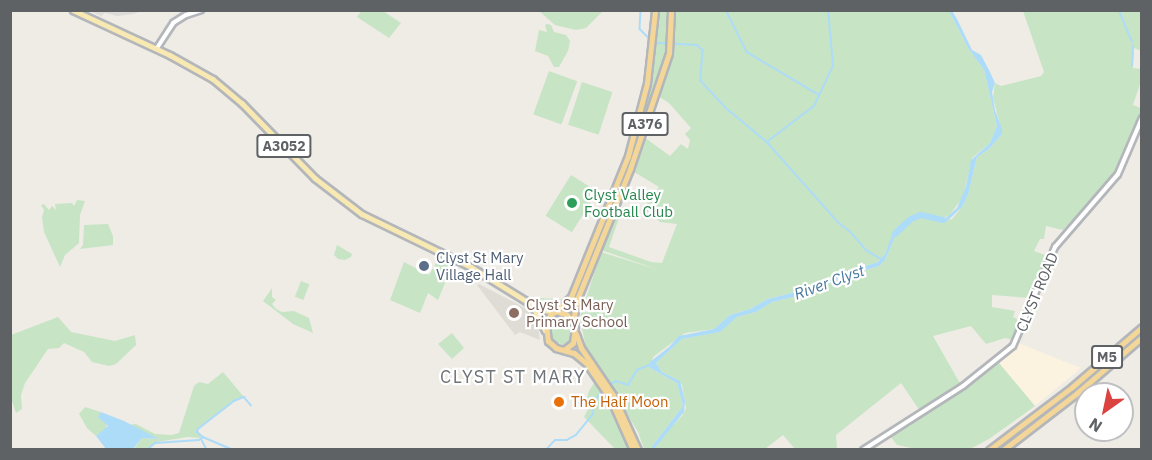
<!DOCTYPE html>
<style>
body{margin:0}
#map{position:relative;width:1152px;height:460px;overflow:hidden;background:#efece6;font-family:"IBM Plex Sans",sans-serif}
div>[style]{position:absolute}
.commercial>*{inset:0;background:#fbf3df}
.industrial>*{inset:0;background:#dedcd9}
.education>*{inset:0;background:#dfdbd5}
.green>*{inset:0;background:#c7e4c5;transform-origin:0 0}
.water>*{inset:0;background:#addcf8}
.stream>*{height:1.5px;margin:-0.75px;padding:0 0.75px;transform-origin:0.75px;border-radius:0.75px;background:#addcf8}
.river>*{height:6px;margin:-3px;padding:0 3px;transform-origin:3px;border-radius:3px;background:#addcf8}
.roads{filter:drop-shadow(2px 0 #b3b6ba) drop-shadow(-2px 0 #b3b6ba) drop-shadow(0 2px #b3b6ba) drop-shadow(0 -2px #b3b6ba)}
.secondary>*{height:4px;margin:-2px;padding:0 2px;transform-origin:2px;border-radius:2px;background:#fff}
.primary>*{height:4.5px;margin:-2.25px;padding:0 2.25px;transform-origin:2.25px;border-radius:2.25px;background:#f8e8b2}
.highway>*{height:5px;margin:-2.5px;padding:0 2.5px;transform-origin:2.5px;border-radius:2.5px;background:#f4d798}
.dots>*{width:16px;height:16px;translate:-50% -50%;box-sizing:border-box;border:3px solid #fff;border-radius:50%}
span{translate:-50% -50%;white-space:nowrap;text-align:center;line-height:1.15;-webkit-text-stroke:4.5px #fff;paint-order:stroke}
.shield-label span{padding:2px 4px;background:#fff;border:2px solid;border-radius:4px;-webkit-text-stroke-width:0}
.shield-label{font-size:14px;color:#5e6265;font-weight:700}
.leisure-label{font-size:15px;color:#27864d}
.left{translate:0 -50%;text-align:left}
.service-label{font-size:15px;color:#4e5e75}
.street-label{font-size:15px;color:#5e6265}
.education-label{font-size:15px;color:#785e54}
.food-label{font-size:15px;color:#c56008}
.water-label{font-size:16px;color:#4779a1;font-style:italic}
.quarter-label{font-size:18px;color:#6f7477;letter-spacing:1.5px}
.frame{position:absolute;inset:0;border:12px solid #5e6265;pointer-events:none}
.north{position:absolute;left:1074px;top:382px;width:60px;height:60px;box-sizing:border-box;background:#fff;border:2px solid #bfc0c1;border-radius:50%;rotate:213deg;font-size:16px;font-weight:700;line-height:24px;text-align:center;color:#5e6265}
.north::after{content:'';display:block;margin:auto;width:21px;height:27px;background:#db4240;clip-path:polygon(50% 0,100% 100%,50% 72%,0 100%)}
</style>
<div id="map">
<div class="commercial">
<i style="clip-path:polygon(1018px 343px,1081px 368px,1035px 406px,999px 363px)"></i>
</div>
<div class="industrial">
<i style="clip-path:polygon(90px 11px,90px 10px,142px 11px,133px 14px,117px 16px,105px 13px,101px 16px)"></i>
</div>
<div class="education">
<i style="clip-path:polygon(479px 284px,527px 309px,538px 325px,540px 340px,520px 332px,515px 335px,477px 285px)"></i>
</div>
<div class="green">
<i style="clip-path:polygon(362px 10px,383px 11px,401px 23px,389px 38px,357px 17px)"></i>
<i style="clip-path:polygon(539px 11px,603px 10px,603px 11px,586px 28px,576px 30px,555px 25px)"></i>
<i style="clip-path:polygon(656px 11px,669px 11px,668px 53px,624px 181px,604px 222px,640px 122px,649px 82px)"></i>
<i style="clip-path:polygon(673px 11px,949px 11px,968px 48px,984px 70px,997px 126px,990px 143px,972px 158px,963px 197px,949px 216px,942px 218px,918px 213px,896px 228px,885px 254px,878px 262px,836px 275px,819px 286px,768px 299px,750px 309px,730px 315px,714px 329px,685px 333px,653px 357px,650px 368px,677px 383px,683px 406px,650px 449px,644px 449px,638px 432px,586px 348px,580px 317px,601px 252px,659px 270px,601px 250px,617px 212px,621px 212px,609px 247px,651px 262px,662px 263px,677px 224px,660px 222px,643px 208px,659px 187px,631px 170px,644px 137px,670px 156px,681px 144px,688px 149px,690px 140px,685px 134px,691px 128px,669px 103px,658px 96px,672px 53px)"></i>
<i style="clip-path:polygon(1023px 11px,1141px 11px,1141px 51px,1134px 48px,1133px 68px,1141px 69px,1141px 81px,1133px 105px,1141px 108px,1141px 112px,1122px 159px,1109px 181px,1063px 230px,1046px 226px,1044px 239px,1040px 239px,1034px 251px,1048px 256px,1030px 298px,992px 295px,992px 307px,1015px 311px,1013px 317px,1022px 321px,1014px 340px,1005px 338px,986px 344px,971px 326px,933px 336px,961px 385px,920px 411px,901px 383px,836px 435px,837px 449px,795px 449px,783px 435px,765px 449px,654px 450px,658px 441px,682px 416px,686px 408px,682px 385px,676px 379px,662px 372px,656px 363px,682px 339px,719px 332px,737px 317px,756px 312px,772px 302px,815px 292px,837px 279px,879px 266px,885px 260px,897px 232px,904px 223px,921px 215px,940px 221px,952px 219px,962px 207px,968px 195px,977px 157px,989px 149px,1002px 134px,993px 97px,995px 83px,1001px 86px,1041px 76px,1044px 72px)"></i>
<i style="clip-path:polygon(547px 24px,551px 25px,554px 32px,566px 35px,570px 41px,568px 51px,559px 67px,554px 67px,548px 56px,535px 51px,539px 30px,547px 32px,545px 25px)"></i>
<i style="left:549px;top:71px;width:30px;height:46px;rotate:20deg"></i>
<i style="left:582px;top:82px;width:32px;height:45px;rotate:18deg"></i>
<i style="left:571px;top:175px;width:31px;height:48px;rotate:32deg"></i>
<i style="clip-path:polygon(77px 200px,85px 201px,80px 215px,79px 243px,65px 255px,60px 267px,44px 232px,42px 217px,44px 210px,41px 205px,44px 204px,49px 210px,52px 206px,56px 210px,55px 204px,72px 203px,74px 206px)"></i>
<i style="clip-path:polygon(108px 224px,113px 236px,113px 245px,80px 249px,83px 245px,84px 225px)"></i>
<i style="clip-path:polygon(337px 245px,352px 254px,351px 257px,345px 260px,338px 259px,334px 255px)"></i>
<i style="clip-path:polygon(404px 262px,429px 275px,436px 263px,453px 264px,438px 300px,428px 293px,420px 313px,390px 300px)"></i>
<i style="left:301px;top:281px;width:9px;height:17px;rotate:21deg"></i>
<i style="clip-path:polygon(272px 288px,272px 297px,276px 300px,272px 304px,276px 309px,282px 312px,294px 311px,309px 318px,313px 333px,293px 324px,263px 301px)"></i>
<i style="clip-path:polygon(533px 298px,562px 299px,556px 305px,549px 306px)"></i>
<i style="clip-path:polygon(556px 315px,566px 317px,572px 326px,572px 341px,565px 346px,551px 339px,549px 332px,550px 322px)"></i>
<i style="clip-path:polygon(58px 317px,71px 332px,115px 341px,135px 335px,136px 345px,116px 364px,109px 366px,92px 362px,84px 352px,64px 343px,59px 348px,48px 349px,25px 383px,21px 395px,22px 409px,16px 413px,11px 398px,11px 335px)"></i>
<i style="clip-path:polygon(452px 333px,464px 348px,452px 359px,438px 344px)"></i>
<i style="clip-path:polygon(999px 363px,1035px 406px,989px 439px,970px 449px,921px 450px,897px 445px,890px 436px)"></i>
<i style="clip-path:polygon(223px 372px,244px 397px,231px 402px,197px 429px,201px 438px,188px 437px,156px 442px,146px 449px,134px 449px,142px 438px,159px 439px,129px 425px,136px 424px,155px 434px,171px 435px,179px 433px,194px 386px,199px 382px,208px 384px)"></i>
<i style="clip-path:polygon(596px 380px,627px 440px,630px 449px,615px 449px,584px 417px,589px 407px,585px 404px,589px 391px)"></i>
<i style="clip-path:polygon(85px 407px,101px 412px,99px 418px,106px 422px,107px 429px,96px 436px,87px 428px,79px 414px)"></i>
</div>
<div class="water">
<i style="clip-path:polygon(949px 11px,952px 11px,957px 19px,972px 50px,981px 55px,989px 70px,995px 83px,992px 92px,995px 110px,1002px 129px,1002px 134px,989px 149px,977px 157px,968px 195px,962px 207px,947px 221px,921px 215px,904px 223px,897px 232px,885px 260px,879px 266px,837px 279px,815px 292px,772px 302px,756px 312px,737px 317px,720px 332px,682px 339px,656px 363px,662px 372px,680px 381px,685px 401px,684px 412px,654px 449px,650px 449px,683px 406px,677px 383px,650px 368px,650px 362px,669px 347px,679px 336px,714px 329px,730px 315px,750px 309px,768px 299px,819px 286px,836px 275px,878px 262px,885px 254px,894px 230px,905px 220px,921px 212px,946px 218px,957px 208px,966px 186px,971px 160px,990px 143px,997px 126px,984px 70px,968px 48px)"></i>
<i style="clip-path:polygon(101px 412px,124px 421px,159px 439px,142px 438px,133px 449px,106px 449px,96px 436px,108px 426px,98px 417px)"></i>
</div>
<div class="stream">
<i style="left:641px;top:10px;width:19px;rotate:93deg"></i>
<i style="left:640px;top:29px;width:13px;rotate:45deg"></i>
<i style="left:726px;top:10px;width:47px;rotate:63.4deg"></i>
<i style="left:747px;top:52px;width:84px;rotate:30.8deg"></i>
<i style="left:1119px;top:10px;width:34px;rotate:67deg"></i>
<i style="left:653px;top:40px;width:7px;rotate:27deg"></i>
<i style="left:659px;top:43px;width:38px;rotate:3deg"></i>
<i style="left:697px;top:45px;width:8px;rotate:40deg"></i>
<i style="left:703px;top:50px;width:31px;rotate:94deg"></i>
<i style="left:701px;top:81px;width:35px;rotate:47deg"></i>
<i style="left:725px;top:107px;width:55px;rotate:39.8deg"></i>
<i style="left:767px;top:142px;width:108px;rotate:48.4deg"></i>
<i style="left:839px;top:223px;width:15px;rotate:37deg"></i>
<i style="left:851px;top:232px;width:23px;rotate:50deg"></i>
<i style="left:866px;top:250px;width:17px;rotate:31deg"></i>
<i style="left:1132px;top:66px;width:20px;rotate:-87deg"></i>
<i style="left:768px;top:141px;width:58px;rotate:-37.3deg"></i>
<i style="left:814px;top:106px;width:44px;rotate:-64.6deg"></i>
<i style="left:833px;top:66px;width:56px;rotate:-95.1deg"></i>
<i style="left:608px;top:387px;width:10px;rotate:-37deg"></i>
<i style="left:616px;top:381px;width:13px;rotate:18deg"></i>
<i style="left:628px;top:385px;width:17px;rotate:-59deg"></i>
<i style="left:637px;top:370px;width:14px;rotate:-21deg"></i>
<i style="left:202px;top:437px;width:7px;rotate:-135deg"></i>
<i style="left:197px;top:432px;width:3px;rotate:-72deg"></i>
<i style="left:198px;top:429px;width:46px;rotate:-37.9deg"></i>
<i style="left:234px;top:401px;width:11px;rotate:-22deg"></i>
<i style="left:244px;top:397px;width:11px;rotate:49deg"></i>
<i style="left:202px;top:440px;width:11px;rotate:63deg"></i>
<i style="left:147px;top:450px;width:11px;rotate:-41deg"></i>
<i style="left:155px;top:443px;width:44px;rotate:-3.9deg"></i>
<i style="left:199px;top:440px;width:5px;rotate:-37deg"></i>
<i style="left:203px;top:437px;width:34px;rotate:23deg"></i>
<i style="left:546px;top:450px;width:13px;rotate:-48deg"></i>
<i style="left:555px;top:440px;width:12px"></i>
<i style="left:567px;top:440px;width:10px;rotate:-29deg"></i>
<i style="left:576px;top:435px;width:27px;rotate:-51deg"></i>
<i style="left:593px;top:414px;width:11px;rotate:-95deg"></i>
<i style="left:592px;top:403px;width:15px;rotate:-48deg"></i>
</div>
<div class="river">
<i style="left:895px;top:234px;width:22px;rotate:-43deg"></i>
<i style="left:911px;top:219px;width:11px;rotate:-22deg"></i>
<i style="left:921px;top:215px;width:23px;rotate:13deg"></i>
</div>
<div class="roads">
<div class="secondary">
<i style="left:157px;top:48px;width:30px;rotate:-57deg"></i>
<i style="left:173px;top:23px;width:15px;rotate:-32deg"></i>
<i style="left:186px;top:15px;width:16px;rotate:-18deg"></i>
<i style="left:863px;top:450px;width:119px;rotate:-32.6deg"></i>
<i style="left:963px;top:386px;width:64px;rotate:-38.7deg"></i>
<i style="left:1013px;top:346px;width:108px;rotate:-67deg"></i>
<i style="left:1055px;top:247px;width:96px;rotate:-49.2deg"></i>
<i style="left:1118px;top:174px;width:61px;rotate:-66.8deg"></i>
</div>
<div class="primary">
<i style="left:73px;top:10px;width:107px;rotate:24.9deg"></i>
<i style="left:170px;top:55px;width:49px;rotate:29.2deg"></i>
<i style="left:213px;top:79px;width:38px;rotate:40deg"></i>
<i style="left:242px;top:103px;width:105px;rotate:45.8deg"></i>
<i style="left:315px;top:178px;width:59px;rotate:37.5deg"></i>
<i style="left:362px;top:214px;width:121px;rotate:25.9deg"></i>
<i style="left:471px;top:267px;width:82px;rotate:31.6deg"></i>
<i style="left:541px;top:310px;width:14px;rotate:4deg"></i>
<i style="left:534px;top:308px;width:25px;rotate:63deg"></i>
</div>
<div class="highway">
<i style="left:556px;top:311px;width:21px;rotate:-43deg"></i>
<i style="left:571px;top:297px;width:152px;rotate:-68deg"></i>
<i style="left:628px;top:156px;width:75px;rotate:-75.4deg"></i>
<i style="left:647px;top:83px;width:73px;rotate:-83.7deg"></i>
<i style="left:573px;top:322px;width:20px;rotate:-81deg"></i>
<i style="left:576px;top:302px;width:144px;rotate:-67.9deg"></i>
<i style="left:630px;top:169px;width:122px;rotate:-71.4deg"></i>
<i style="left:669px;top:53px;width:43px;rotate:-87.3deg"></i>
<i style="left:576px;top:334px;width:15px;rotate:70deg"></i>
<i style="left:581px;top:348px;width:57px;rotate:55.8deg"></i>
<i style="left:613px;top:395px;width:60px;rotate:65.6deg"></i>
<i style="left:564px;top:350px;width:11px;rotate:-38deg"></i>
<i style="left:573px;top:343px;width:17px;rotate:-83deg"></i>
<i style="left:575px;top:326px;width:14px;rotate:-126deg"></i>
<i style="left:567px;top:315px;width:12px;rotate:-160deg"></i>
<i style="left:556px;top:311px;width:7px;rotate:146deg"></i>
<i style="left:550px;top:315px;width:9px;rotate:117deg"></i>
<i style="left:546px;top:323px;width:18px;rotate:84deg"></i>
<i style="left:548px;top:341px;width:11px;rotate:41deg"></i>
<i style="left:556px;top:348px;width:19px;rotate:16deg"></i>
<i style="left:574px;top:353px;width:17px;rotate:40deg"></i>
<i style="left:587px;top:364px;width:41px;rotate:55.9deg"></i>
<i style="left:610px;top:398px;width:57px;rotate:66.1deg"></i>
<i style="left:989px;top:450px;width:104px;rotate:-37.2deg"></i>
<i style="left:1072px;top:387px;width:92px;rotate:-40.6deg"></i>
<i style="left:1003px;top:450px;width:93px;rotate:-37.6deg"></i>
<i style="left:1077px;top:393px;width:86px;rotate:-40.7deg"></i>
</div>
</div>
<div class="dots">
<i style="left:572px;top:203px;background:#2e9e5b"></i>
<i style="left:424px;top:266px;background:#5c6f8a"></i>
<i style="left:514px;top:313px;background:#8d6e63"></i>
<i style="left:559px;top:402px;background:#e8710a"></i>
</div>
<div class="shield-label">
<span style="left:645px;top:124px">A376</span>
<span style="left:284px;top:146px">A3052</span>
<span style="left:1107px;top:357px">M5</span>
</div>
<div class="leisure-label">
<span class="left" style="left:584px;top:203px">Clyst Valley<br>Football Club</span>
</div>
<div class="service-label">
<span class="left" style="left:436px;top:266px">Clyst St Mary<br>Village Hall</span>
</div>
<div class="street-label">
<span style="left:1037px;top:292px;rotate:-67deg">CLYST ROAD</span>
</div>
<div class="education-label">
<span class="left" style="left:526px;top:313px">Clyst St Mary<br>Primary School</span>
</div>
<div class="food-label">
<span class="left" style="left:571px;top:402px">The Half Moon</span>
</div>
<div class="water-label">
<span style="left:829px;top:282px;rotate:-20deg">River Clyst</span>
</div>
<div class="quarter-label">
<span style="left:513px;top:377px">CLYST ST MARY</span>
</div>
<div class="frame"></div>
<div class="north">N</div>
</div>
